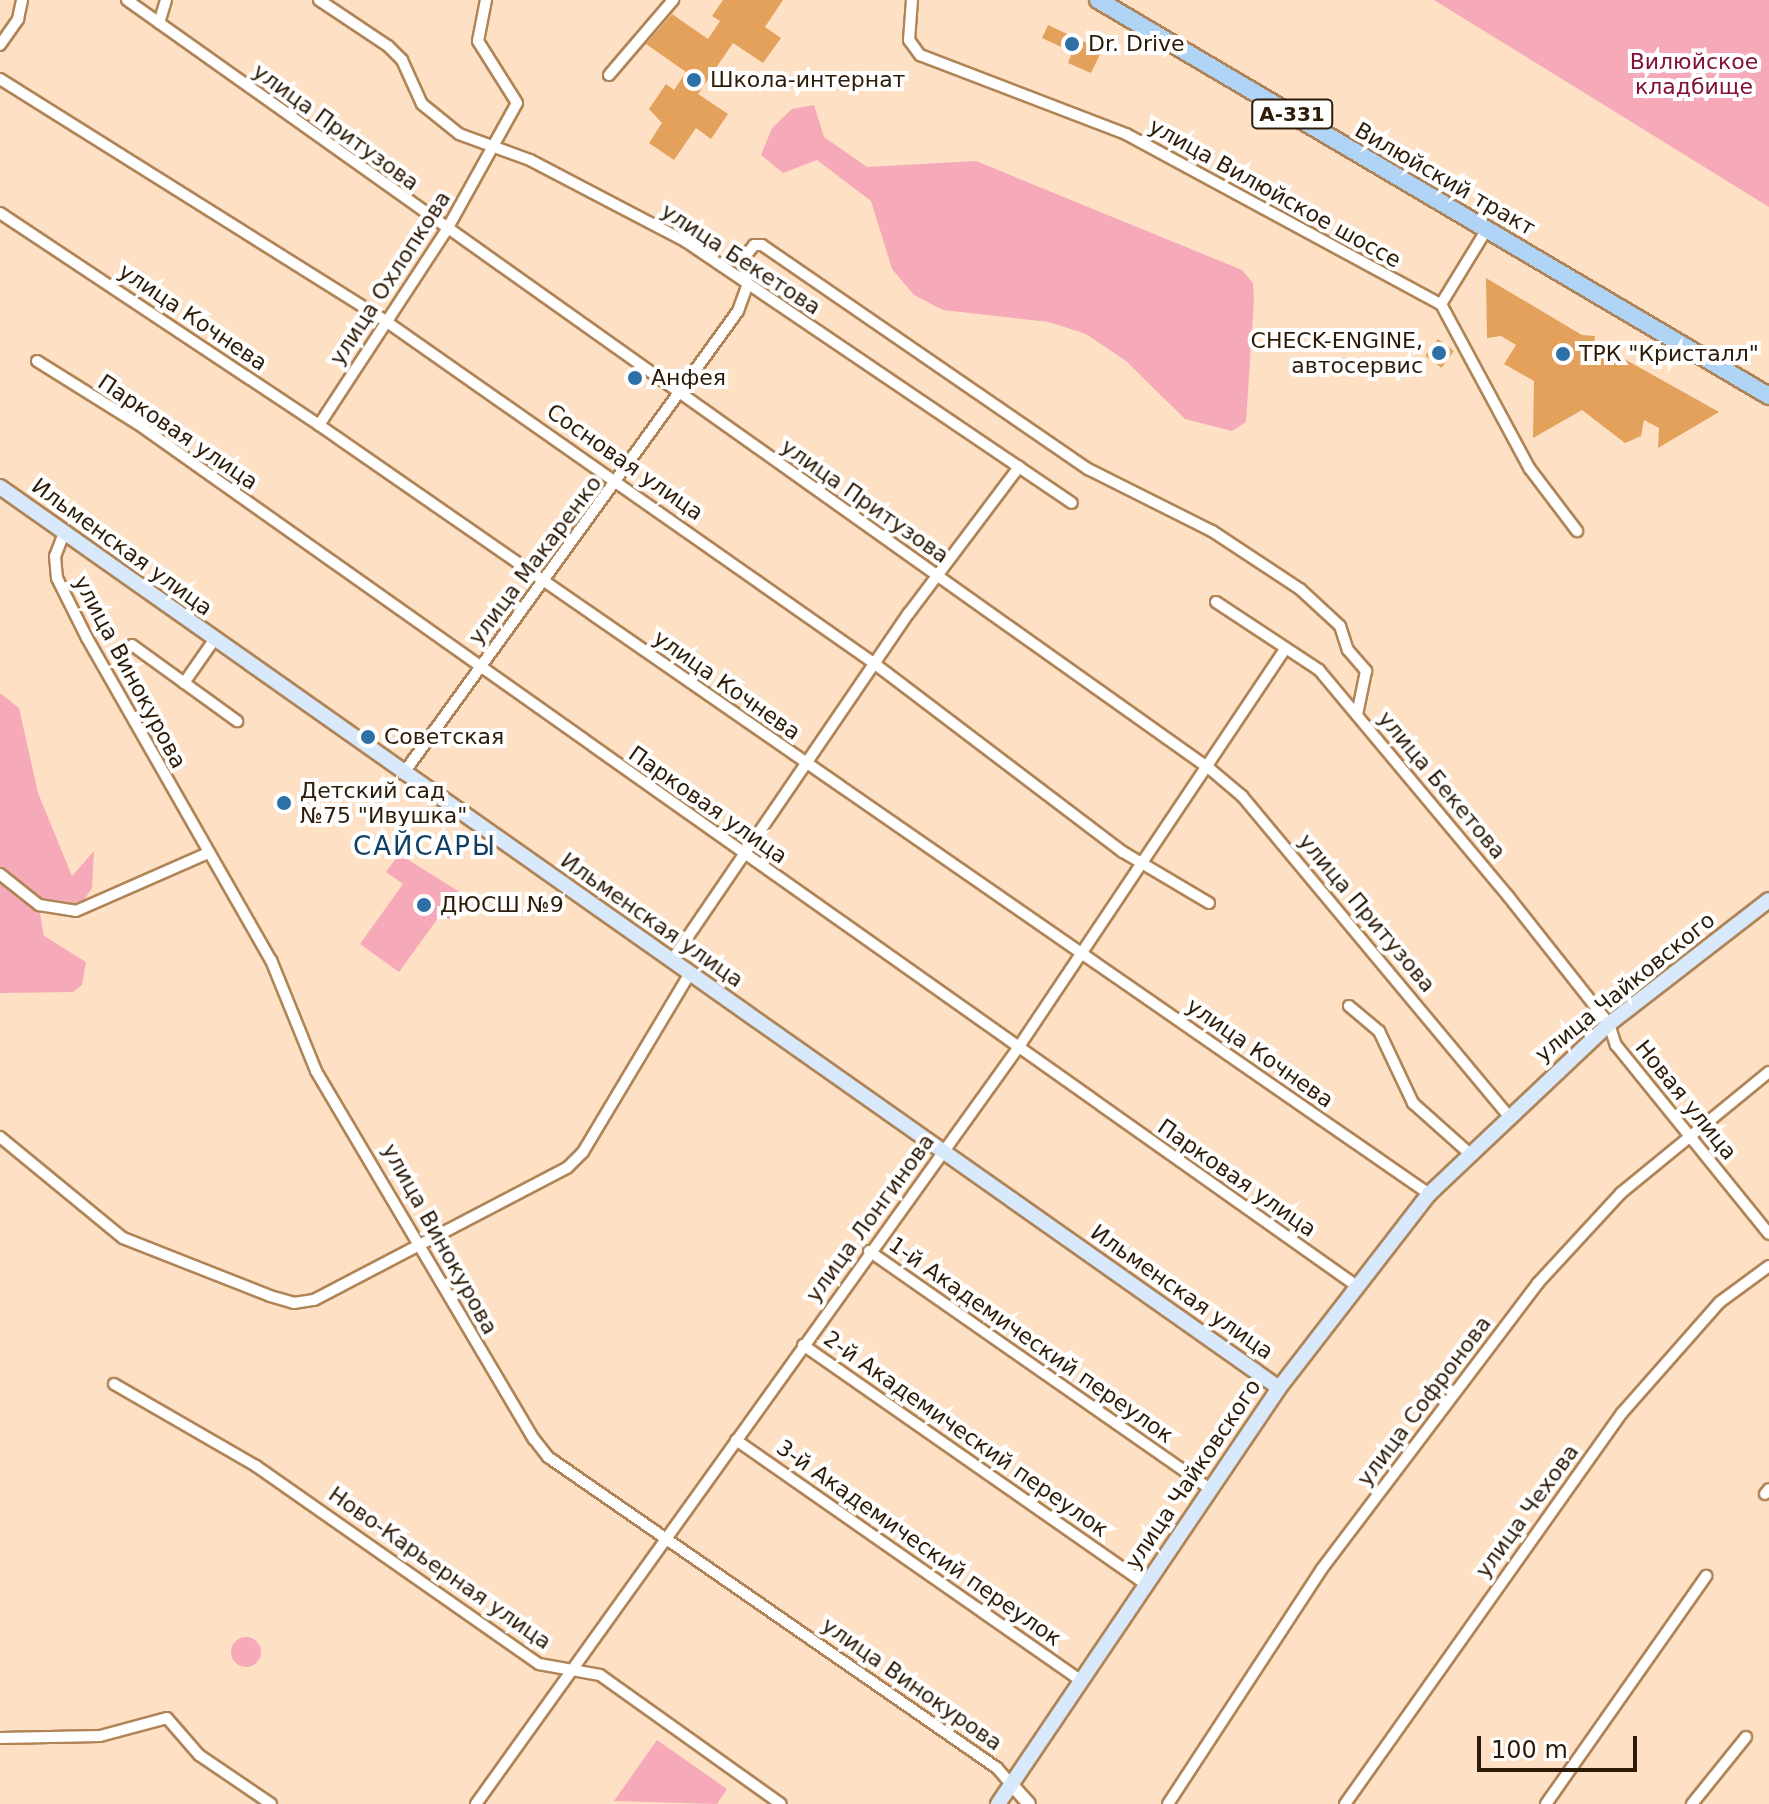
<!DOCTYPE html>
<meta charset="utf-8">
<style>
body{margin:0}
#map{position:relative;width:1769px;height:1804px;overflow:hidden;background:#fee0c4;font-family:"DejaVu Sans",sans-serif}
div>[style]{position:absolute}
.green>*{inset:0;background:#f6a9b8}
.round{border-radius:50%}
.building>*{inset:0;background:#e3a15b;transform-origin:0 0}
.roads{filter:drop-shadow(2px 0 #b08456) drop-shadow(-2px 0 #b08456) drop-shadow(0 2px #b08456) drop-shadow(0 -2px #b08456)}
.minor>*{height:10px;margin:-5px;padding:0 5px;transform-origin:5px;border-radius:5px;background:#fff}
.tertiary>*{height:12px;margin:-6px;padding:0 6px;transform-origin:6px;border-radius:6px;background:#fff}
.secondary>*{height:14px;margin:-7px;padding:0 7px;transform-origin:7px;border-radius:7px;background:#d7e9fa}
.primary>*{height:16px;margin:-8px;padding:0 8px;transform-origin:8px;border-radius:8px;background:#afd4f5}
.dots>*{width:22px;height:22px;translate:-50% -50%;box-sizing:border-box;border:4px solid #fff;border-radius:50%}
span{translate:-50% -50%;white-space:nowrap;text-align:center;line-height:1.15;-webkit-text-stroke:8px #fff;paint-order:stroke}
.shield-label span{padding:2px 6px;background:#fff;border:2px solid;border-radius:6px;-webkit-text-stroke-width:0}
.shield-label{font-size:20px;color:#2d1b08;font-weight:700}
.poi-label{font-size:22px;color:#2d1b08}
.left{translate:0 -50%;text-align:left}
.right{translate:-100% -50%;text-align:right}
.park-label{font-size:22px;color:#81103a}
.street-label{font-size:22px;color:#2d1b08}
.quarter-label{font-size:26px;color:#114064;letter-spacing:2px}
.scale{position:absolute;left:1477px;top:1736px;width:160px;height:36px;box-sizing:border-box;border:4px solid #2d1b08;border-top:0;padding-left:10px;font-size:24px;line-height:28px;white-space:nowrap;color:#2d1b08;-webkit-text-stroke:6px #fff;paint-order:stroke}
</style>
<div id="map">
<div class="green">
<i style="clip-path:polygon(1434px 0,1769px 0,1769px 207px)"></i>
<i style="clip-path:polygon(814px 105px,824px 137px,867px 167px,976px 161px,1242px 270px,1253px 283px,1254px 300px,1246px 422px,1232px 431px,1185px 419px,1126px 361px,1086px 334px,1049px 322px,943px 310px,914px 295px,892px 269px,871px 201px,817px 160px,783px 173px,761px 155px,772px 128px,792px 109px)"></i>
<i style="clip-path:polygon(0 693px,19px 708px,38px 793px,72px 876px,94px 851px,92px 888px,84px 900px,40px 913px,44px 936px,86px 962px,82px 985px,73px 992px,0 993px)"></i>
<i style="clip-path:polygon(399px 854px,466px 896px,449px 919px,441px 914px,399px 972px,360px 944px,403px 884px,386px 872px)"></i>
<i class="round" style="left:231px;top:1637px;width:30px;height:30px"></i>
<i style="clip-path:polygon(657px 1740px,727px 1789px,717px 1804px,614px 1801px)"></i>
</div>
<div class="building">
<i style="clip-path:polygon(723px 0,783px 0,765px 27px,781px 38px,763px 63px,733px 43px,698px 94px,728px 114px,711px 139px,696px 128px,674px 160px,649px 143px,662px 123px,649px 109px,666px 84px,674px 90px,686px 72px,646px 44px,672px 14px,708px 39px,720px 21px,712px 16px)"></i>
<i style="clip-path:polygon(1048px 25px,1102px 50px,1091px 73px,1068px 63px,1072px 52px,1042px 38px)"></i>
<i style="clip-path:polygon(1486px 278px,1582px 335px,1595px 336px,1594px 342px,1719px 412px,1658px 448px,1659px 428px,1644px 420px,1641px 436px,1625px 443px,1582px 410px,1533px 438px,1534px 381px,1504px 364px,1516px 345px,1501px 336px,1487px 338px)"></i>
<i style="left:1438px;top:339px;width:20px;height:21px;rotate:37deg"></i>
</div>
<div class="roads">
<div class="minor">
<i style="left:127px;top:0;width:1328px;rotate:35.38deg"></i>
<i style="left:1210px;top:769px;width:42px;rotate:40.2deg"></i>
<i style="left:1242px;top:796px;width:414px;rotate:50.2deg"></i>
<i style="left:319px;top:0;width:83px;rotate:33.7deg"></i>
<i style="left:388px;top:46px;width:20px;rotate:45deg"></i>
<i style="left:402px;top:60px;width:48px;rotate:65.6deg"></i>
<i style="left:422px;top:104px;width:48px;rotate:39deg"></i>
<i style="left:459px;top:134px;width:76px;rotate:20.1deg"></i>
<i style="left:530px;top:160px;width:175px;rotate:27.6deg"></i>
<i style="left:685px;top:241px;width:467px;rotate:34.1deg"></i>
<i style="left:912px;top:0;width:40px;rotate:94.3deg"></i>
<i style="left:909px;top:40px;width:19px;rotate:54deg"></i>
<i style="left:920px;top:55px;width:221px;rotate:21deg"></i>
<i style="left:1126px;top:134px;width:358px;rotate:28.4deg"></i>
<i style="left:159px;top:23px;width:24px;rotate:-73deg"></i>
<i style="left:0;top:45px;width:32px;rotate:-55deg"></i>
<i style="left:18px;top:19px;width:19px;rotate:-78deg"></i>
<i style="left:609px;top:75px;width:99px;rotate:-49.5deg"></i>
<i style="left:0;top:79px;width:457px;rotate:32.1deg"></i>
<i style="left:387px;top:322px;width:596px;rotate:35.02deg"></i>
<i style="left:875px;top:664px;width:311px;rotate:37.2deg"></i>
<i style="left:1123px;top:852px;width:100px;rotate:30.7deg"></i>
<i style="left:0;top:213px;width:383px;rotate:33.6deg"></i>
<i style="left:319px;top:425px;width:1350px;rotate:34.71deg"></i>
<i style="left:1487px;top:229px;width:88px;rotate:121.5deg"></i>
<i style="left:1441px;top:304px;width:187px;rotate:61.7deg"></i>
<i style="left:1530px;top:469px;width:78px;rotate:52.8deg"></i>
<i style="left:37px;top:361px;width:119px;rotate:32deg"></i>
<i style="left:138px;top:424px;width:1489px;rotate:35.27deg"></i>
<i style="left:319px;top:425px;width:232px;rotate:-56.8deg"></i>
<i style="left:446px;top:231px;width:146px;rotate:-61deg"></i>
<i style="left:517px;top:103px;width:73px;rotate:-122.2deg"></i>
<i style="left:478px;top:41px;width:42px;rotate:-79deg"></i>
<i style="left:64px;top:533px;width:25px;rotate:111deg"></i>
<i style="left:55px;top:556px;width:22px;rotate:85deg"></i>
<i style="left:57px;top:578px;width:67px;rotate:63.4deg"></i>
<i style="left:87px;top:638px;width:371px;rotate:60.3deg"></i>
<i style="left:271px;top:960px;width:120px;rotate:67.9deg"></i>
<i style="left:316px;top:1071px;width:428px;rotate:59.4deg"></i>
<i style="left:534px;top:1439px;width:23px;rotate:52deg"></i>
<i style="left:548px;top:1457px;width:546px;rotate:34.71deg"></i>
<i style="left:997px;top:1768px;width:23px;rotate:49deg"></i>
<i style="left:1216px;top:602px;width:123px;rotate:33.4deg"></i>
<i style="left:1319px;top:670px;width:295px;rotate:50.1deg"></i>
<i style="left:1508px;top:896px;width:163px;rotate:51.7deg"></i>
<i style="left:1609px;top:1024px;width:22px;rotate:72deg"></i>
<i style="left:1616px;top:1045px;width:243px;rotate:51deg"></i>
<i style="left:132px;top:645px;width:130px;rotate:35.9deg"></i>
<i style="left:184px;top:683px;width:52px;rotate:-55.1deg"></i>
<i style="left:403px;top:774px;width:571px;rotate:-54.11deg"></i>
<i style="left:738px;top:311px;width:27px;rotate:-70deg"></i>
<i style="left:747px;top:286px;width:28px;rotate:-96deg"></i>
<i style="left:744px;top:258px;width:16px;rotate:-52deg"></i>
<i style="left:754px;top:245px;width:8px"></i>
<i style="left:762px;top:245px;width:396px;rotate:34.5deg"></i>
<i style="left:1088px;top:469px;width:139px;rotate:26.6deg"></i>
<i style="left:1212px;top:531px;width:105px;rotate:33.4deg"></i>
<i style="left:1300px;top:589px;width:54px;rotate:42.8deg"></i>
<i style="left:1340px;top:626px;width:25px;rotate:72deg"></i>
<i style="left:1348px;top:650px;width:28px;rotate:49deg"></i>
<i style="left:1366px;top:671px;width:45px;rotate:101.6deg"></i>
<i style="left:0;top:874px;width:50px;rotate:38.5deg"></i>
<i style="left:39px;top:905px;width:37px;rotate:9deg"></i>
<i style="left:76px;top:911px;width:142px;rotate:-23.7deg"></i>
<i style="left:672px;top:960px;width:420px;rotate:-55.7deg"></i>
<i style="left:909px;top:613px;width:183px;rotate:-53deg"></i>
<i style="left:1349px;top:1006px;width:39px;rotate:40deg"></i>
<i style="left:1379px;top:1031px;width:80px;rotate:64.7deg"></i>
<i style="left:1413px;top:1103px;width:75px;rotate:41.8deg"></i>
<i style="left:0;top:1137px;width:159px;rotate:39.4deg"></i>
<i style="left:123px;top:1238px;width:158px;rotate:21.5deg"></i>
<i style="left:270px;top:1296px;width:25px;rotate:16deg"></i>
<i style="left:294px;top:1303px;width:20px;rotate:-9deg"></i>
<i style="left:314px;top:1300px;width:285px;rotate:-27.6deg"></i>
<i style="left:567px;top:1168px;width:23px;rotate:-45deg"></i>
<i style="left:583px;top:1152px;width:209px;rotate:-59.1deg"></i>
<i style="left:869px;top:1251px;width:416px;rotate:34.9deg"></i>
<i style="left:803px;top:1345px;width:417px;rotate:34.9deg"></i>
<i style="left:114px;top:1384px;width:164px;rotate:30deg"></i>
<i style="left:256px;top:1466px;width:345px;rotate:35deg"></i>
<i style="left:539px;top:1664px;width:62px;rotate:10.2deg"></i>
<i style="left:600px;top:1675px;width:222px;rotate:35.5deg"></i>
<i style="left:736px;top:1440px;width:418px;rotate:34.9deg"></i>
<i style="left:1765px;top:1494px;width:6px;rotate:-51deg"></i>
<i style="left:0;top:1738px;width:100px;rotate:-1.1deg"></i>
<i style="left:100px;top:1736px;width:69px;rotate:-15deg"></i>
<i style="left:167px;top:1718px;width:49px;rotate:49.1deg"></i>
<i style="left:199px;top:1755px;width:87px;rotate:34.2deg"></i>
<i style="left:476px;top:1804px;width:930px;rotate:-54.36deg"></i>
<i style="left:1018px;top:1048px;width:481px;rotate:-56.2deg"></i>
<i style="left:1168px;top:1804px;width:280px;rotate:-56.8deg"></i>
<i style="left:1321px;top:1570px;width:360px;rotate:-52.9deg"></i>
<i style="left:1538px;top:1283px;width:122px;rotate:-47.3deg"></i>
<i style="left:1621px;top:1193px;width:191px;rotate:-39.3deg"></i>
<i style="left:1345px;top:1804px;width:479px;rotate:-54.7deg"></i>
<i style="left:1622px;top:1413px;width:148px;rotate:-48.6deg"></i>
<i style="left:1720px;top:1302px;width:61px;rotate:-36.3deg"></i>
<i style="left:1546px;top:1804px;width:279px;rotate:-54.9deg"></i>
<i style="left:1692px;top:1804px;width:86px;rotate:-51.1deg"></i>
</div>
<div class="tertiary">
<i style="left:1012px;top:1785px;width:25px;rotate:48deg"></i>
</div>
<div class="secondary">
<i style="left:0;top:487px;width:1564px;rotate:35.16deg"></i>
<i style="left:998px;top:1804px;width:502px;rotate:-55.96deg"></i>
<i style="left:1279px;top:1388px;width:245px;rotate:-52.3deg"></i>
<i style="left:1429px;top:1194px;width:248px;rotate:-43.4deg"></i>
<i style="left:1609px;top:1024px;width:202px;rotate:-37.8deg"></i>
</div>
<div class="primary">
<i style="left:1098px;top:0;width:779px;rotate:30.55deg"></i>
</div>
</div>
<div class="dots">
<i style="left:1072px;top:44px;background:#2d70a5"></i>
<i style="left:694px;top:80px;background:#2d70a5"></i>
<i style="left:1439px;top:353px;background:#2d70a5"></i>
<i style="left:1563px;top:354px;background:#2d70a5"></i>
<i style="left:635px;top:378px;background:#2d70a5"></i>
<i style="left:368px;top:737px;background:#2d70a5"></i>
<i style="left:284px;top:803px;background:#2d70a5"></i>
<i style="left:424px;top:905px;background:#2d70a5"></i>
</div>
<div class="shield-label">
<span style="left:1292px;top:114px">А-331</span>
</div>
<div class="poi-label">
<span class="left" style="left:1088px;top:44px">Dr. Drive</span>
<span class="left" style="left:710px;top:80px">Школа-интернат</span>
<span class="right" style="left:1423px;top:353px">CHECK-ENGINE,<br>автосервис</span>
<span class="left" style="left:1579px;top:354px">ТРК "Кристалл"</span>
<span class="left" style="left:651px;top:378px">Анфея</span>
<span class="left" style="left:384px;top:737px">Советская</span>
<span class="left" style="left:300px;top:803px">Детский сад<br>№75 "Ивушка"</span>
<span class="left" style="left:440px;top:905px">ДЮСШ №9</span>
</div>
<div class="park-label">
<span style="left:1694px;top:74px">Вилюйское<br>кладбище</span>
</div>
<div class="street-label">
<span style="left:336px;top:127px;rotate:36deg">улица Притузова</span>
<span style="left:1445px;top:179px;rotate:30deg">Вилюйский тракт</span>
<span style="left:1275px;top:193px;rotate:29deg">улица Вилюйское шоссе</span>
<span style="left:741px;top:259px;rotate:33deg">улица Бекетова</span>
<span style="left:390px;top:278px;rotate:-57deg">улица Охлопкова</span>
<span style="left:193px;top:317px;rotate:34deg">улица Кочнева</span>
<span style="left:178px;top:432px;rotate:34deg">Парковая улица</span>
<span style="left:625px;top:462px;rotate:35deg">Сосновая улица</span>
<span style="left:865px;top:501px;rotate:35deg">улица Притузова</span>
<span style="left:122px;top:547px;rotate:36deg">Ильменская улица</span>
<span style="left:535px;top:560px;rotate:-53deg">улица Макаренко</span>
<span style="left:130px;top:672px;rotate:62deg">улица Винокурова</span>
<span style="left:727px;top:685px;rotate:35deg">улица Кочнева</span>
<span style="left:1442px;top:785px;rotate:50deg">улица Бекетова</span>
<span style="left:708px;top:805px;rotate:35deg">Парковая улица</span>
<span style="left:1367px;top:913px;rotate:50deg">улица Притузова</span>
<span style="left:652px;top:920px;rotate:35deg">Ильменская улица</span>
<span style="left:1625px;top:987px;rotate:-39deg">улица Чайковского</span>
<span style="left:1260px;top:1053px;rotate:35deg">улица Кочнева</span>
<span style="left:1686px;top:1100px;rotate:51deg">Новая улица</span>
<span style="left:1237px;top:1178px;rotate:35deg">Парковая улица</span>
<span style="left:870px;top:1218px;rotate:-54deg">улица Лонгинова</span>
<span style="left:440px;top:1239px;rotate:61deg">улица Винокурова</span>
<span style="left:1182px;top:1292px;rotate:35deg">Ильменская улица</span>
<span style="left:1031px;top:1340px;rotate:35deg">1-й Академический переулок</span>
<span style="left:1424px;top:1401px;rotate:-53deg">улица Софронова</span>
<span style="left:966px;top:1434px;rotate:35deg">2-й Академический переулок</span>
<span style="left:1193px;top:1474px;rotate:-56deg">улица Чайковского</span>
<span style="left:1527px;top:1511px;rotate:-54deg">улица Чехова</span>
<span style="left:919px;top:1543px;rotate:35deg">3-й Академический переулок</span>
<span style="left:440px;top:1568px;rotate:35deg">Ново-Карьерная улица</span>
<span style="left:912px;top:1684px;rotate:35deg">улица Винокурова</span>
</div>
<div class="quarter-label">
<span style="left:425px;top:847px">САЙСАРЫ</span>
</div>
<div class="scale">100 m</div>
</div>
